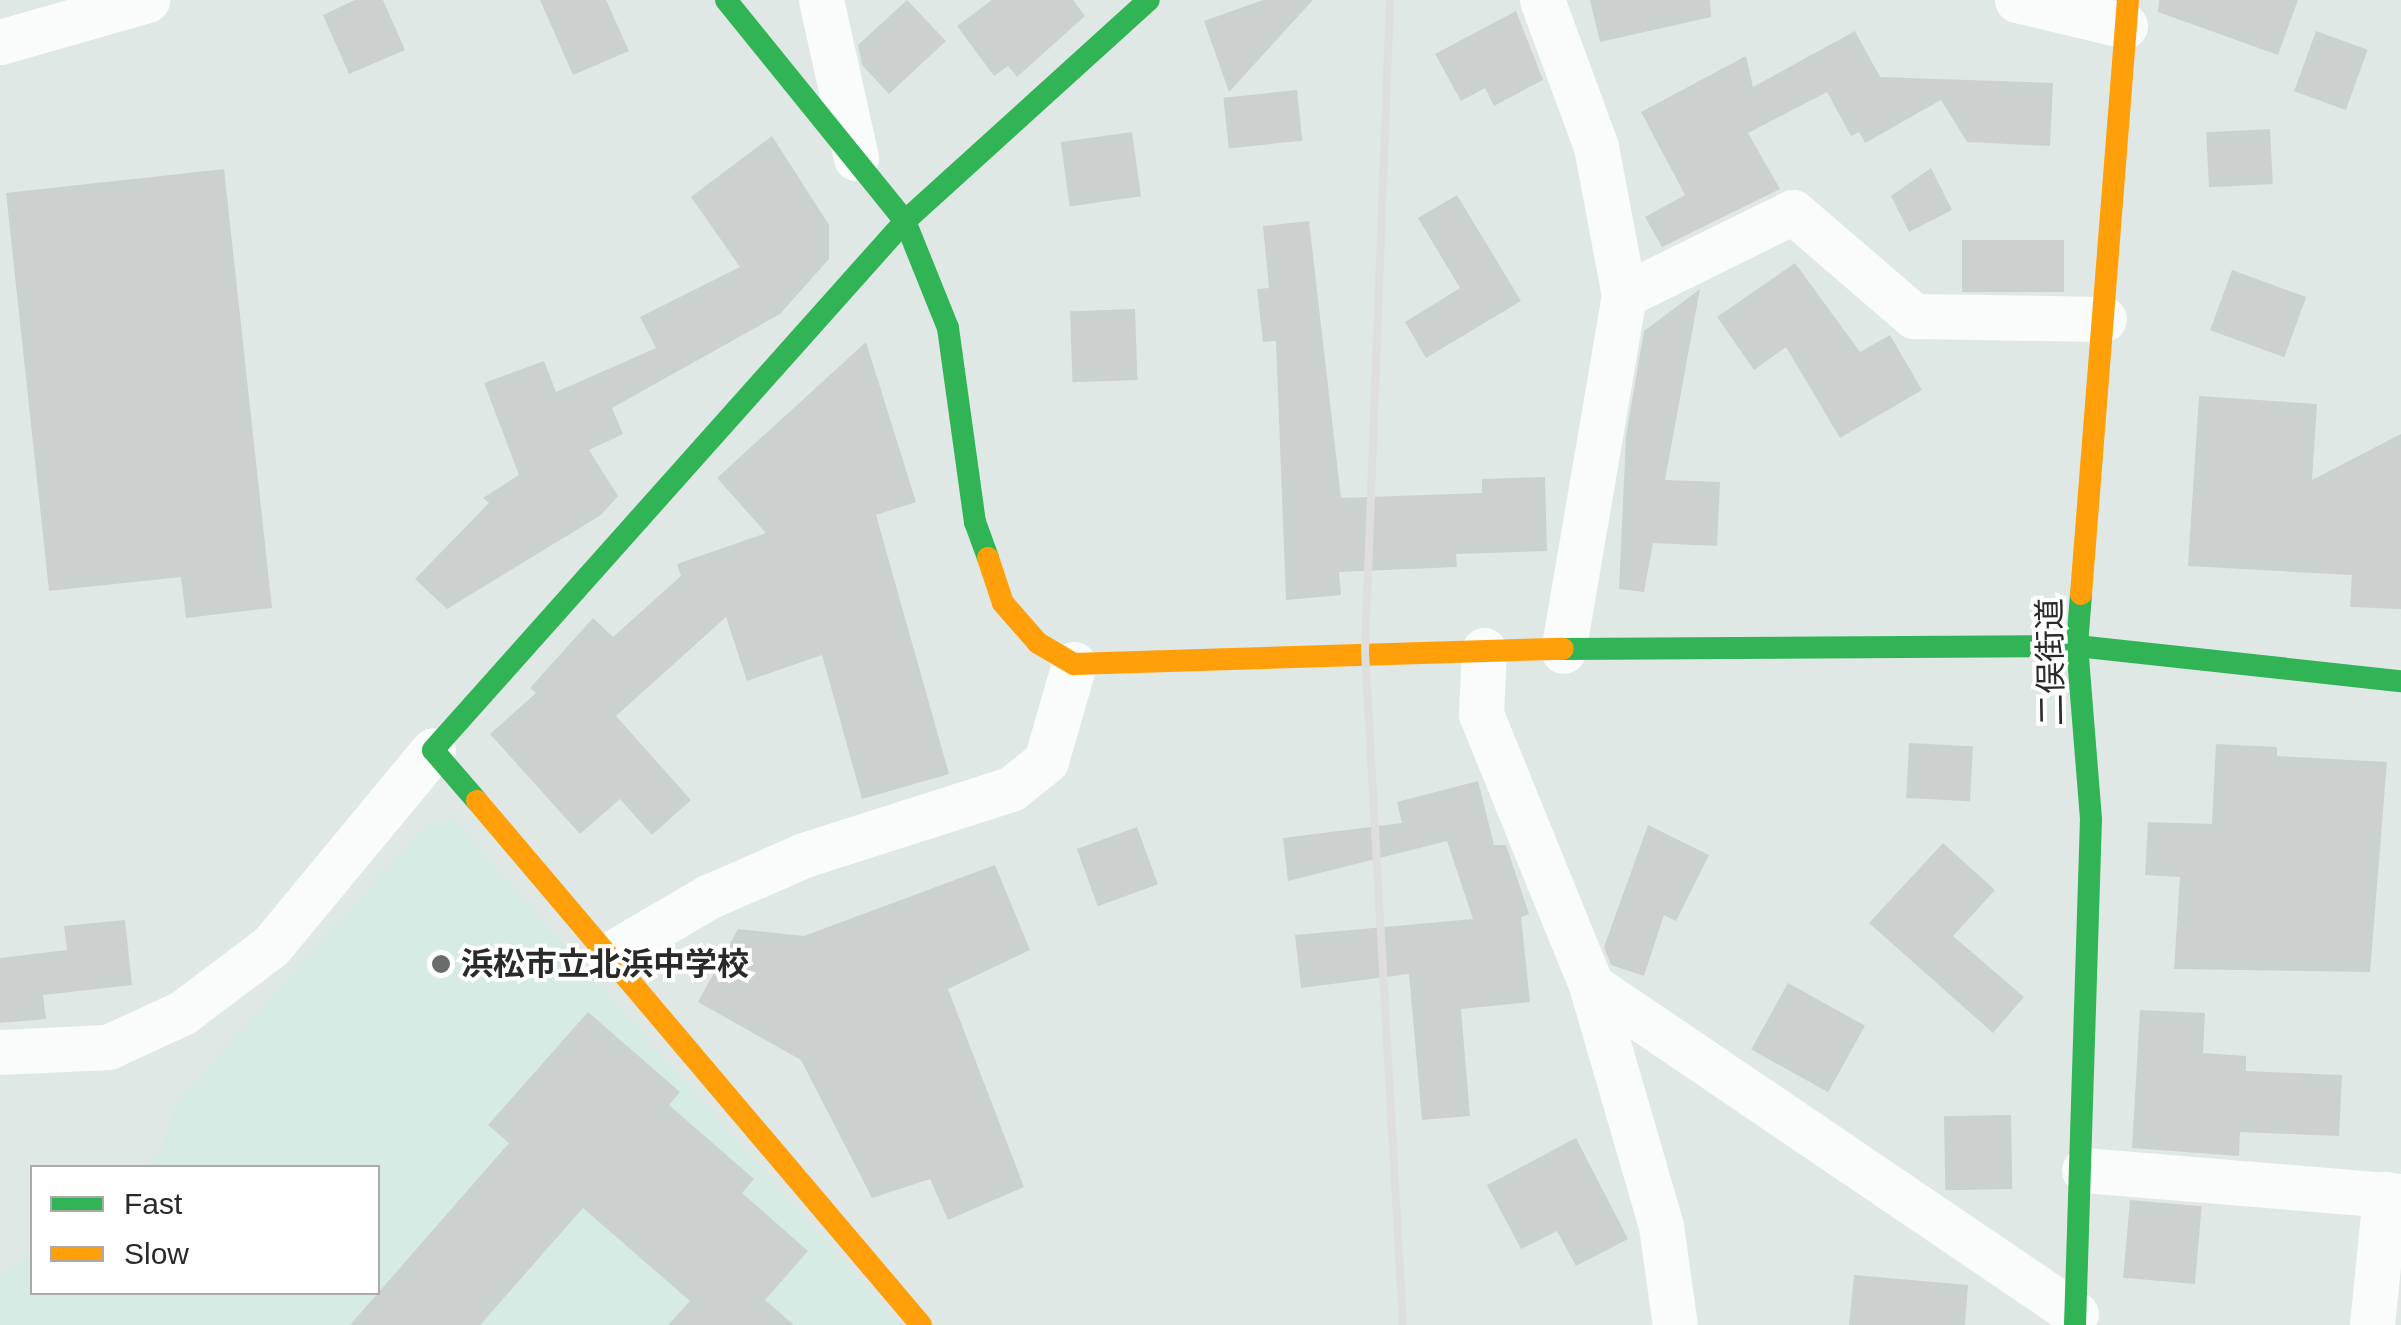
<!DOCTYPE html>
<meta charset="utf-8">
<style>
body{margin:0}
#map{position:relative;width:2401px;height:1325px;overflow:hidden;background:#e0e8e5;font-family:Helvetica,"Noto Sans JP",sans-serif}
div>[style]{position:absolute}
.education>*{inset:0;background:#d6ebe3}
.building>*{inset:0;background:#cbd1cf;transform-origin:0 0}
.street>*{height:45px;margin:-22.5px;padding:0 22.5px;transform-origin:22.5px;border-radius:22.5px;background:#fafcfb}
.fast>*{height:22px;margin:-11px;padding:0 11px;transform-origin:11px;border-radius:11px;background:#30b455}
.slow>*{height:22px;margin:-11px;padding:0 11px;transform-origin:11px;border-radius:11px;background:#ff9f0a}
.rail>*{height:8px;margin:-4px;padding:0 4px;transform-origin:4px;border-radius:4px;background:#dededd}
.dots>*{width:28px;height:28px;translate:-50% -50%;box-sizing:border-box;border:5px solid #fff;border-radius:50%}
span{translate:-50% -50%;white-space:nowrap;text-align:center;line-height:1.15;-webkit-text-stroke:8px #fff;paint-order:stroke}
.street-label{font-size:32px;color:#2a2a2a}
.poi-label{font-size:32px;color:#2a2a2a;font-weight:700}
.left{translate:0 -50%;text-align:left}
.legend{position:absolute;left:30px;top:1165px;width:350px;height:130px;box-sizing:border-box;background:#fff;border:2px solid #aaa;margin:0;padding:12px 18px;list-style:none;font-size:30px;color:#2a2a2a}
.legend li{display:flex;align-items:center;gap:20px;height:50px}
.legend b{width:50px;border:2px solid #aaa}
</style>
<div id="map">
<div class="education">
<i style="clip-path:polygon(454px 820px,900px 1325px,0 1325px,0 1274px,32px 1255px,32px 1292px,378px 1292px,378px 1168px,145px 1167px,160px 1153px,177px 1101px,425px 827px)"></i>
</div>
<div class="building">
<i style="clip-path:polygon(355px 0,383px 0,405px 50px,349px 74px,323px 15px)"></i>
<i style="clip-path:polygon(540px 0,606px 0,629px 51px,573px 75px)"></i>
<i style="clip-path:polygon(907px 0,946px 41px,889px 94px,862px 65px,858px 45px)"></i>
<i style="clip-path:polygon(992px 0,1073px 0,1085px 16px,1017px 77px,1008px 66px,994px 76px,957px 26px)"></i>
<i style="clip-path:polygon(1263px 0,1313px 0,1229px 92px,1204px 21px)"></i>
<i style="clip-path:polygon(1590px 0,1710px 0,1711px 17px,1600px 42px)"></i>
<i style="clip-path:polygon(2159px 0,2298px 0,2278px 55px,2158px 12px)"></i>
<i style="clip-path:polygon(1516px 11px,1543px 80px,1494px 106px,1485px 88px,1461px 101px,1435px 54px)"></i>
<i style="clip-path:polygon(1855px 31px,1880px 77px,2053px 83px,2050px 146px,1967px 142px,1941px 100px,1865px 143px,1859px 132px,1851px 136px,1827px 92px,1748px 133px,1780px 189px,1662px 247px,1645px 217px,1685px 195px,1641px 112px,1746px 56px,1753px 87px)"></i>
<i style="left:2316px;top:31px;width:55px;height:64px;rotate:20deg"></i>
<i style="left:1297px;top:90px;width:51px;height:74px;rotate:84deg"></i>
<i style="left:2270px;top:129px;width:55px;height:64px;rotate:87deg"></i>
<i style="left:1132px;top:132px;width:65px;height:72px;rotate:82deg"></i>
<i style="clip-path:polygon(772px 136px,829px 225px,829px 259px,780px 314px,612px 408px,623px 434px,589px 450px,618px 496px,601px 515px,447px 609px,415px 579px,489px 503px,483px 498px,519px 475px,484px 383px,544px 361px,556px 392px,656px 348px,640px 317px,740px 267px,691px 197px)"></i>
<i style="clip-path:polygon(1931px 168px,1952px 210px,1909px 232px,1891px 196px)"></i>
<i style="clip-path:polygon(224px 169px,272px 608px,186px 618px,181px 577px,49px 591px,6px 193px)"></i>
<i style="clip-path:polygon(1457px 195px,1521px 301px,1426px 358px,1405px 322px,1460px 288px,1418px 218px)"></i>
<i style="clip-path:polygon(1309px 221px,1341px 498px,1482px 493px,1482px 479px,1545px 477px,1547px 551px,1456px 554px,1457px 567px,1339px 572px,1341px 595px,1286px 600px,1276px 341px,1263px 342px,1257px 289px,1269px 288px,1263px 226px)"></i>
<i style="left:2064px;top:240px;width:52px;height:102px;rotate:90deg"></i>
<i style="clip-path:polygon(1795px 263px,1860px 352px,1890px 335px,1922px 390px,1840px 438px,1786px 347px,1754px 370px,1717px 317px)"></i>
<i style="left:2232px;top:270px;width:79px;height:64px;rotate:20deg"></i>
<i style="clip-path:polygon(1700px 289px,1665px 480px,1720px 482px,1717px 546px,1653px 543px,1644px 592px,1619px 589px,1626px 436px,1644px 331px)"></i>
<i style="left:1135px;top:309px;width:71px;height:65px;rotate:88deg"></i>
<i style="clip-path:polygon(866px 342px,916px 502px,876px 515px,949px 774px,862px 799px,822px 655px,747px 681px,726px 617px,616px 716px,691px 800px,652px 835px,620px 799px,580px 834px,490px 734px,536px 693px,530px 688px,593px 618px,613px 637px,681px 576px,677px 564px,766px 533px,717px 478px)"></i>
<i style="clip-path:polygon(2199px 396px,2317px 404px,2312px 480px,2401px 434px,2401px 609px,2350px 607px,2352px 575px,2188px 566px)"></i>
<i style="left:1909px;top:743px;width:64px;height:55px;rotate:3deg"></i>
<i style="clip-path:polygon(2216px 744px,2277px 747px,2277px 756px,2387px 762px,2370px 972px,2174px 969px,2180px 877px,2145px 875px,2148px 822px,2212px 824px)"></i>
<i style="clip-path:polygon(1478px 781px,1494px 845px,1506px 845px,1529px 914px,1521px 917px,1530px 1002px,1461px 1009px,1470px 1116px,1422px 1120px,1409px 974px,1301px 988px,1295px 935px,1473px 919px,1447px 841px,1288px 881px,1283px 838px,1402px 823px,1397px 802px)"></i>
<i style="clip-path:polygon(1648px 825px,1709px 855px,1676px 921px,1664px 915px,1644px 976px,1611px 965px,1604px 947px)"></i>
<i style="left:1137px;top:827px;width:61px;height:64px;rotate:70deg"></i>
<i style="clip-path:polygon(1943px 843px,1995px 890px,1953px 936px,2024px 997px,1993px 1033px,1869px 923px)"></i>
<i style="clip-path:polygon(995px 865px,1030px 950px,948px 989px,1024px 1187px,948px 1220px,930px 1179px,872px 1198px,801px 1060px,698px 1002px,738px 929px,804px 936px)"></i>
<i style="clip-path:polygon(125px 920px,132px 985px,43px 995px,46px 1019px,0 1023px,0 958px,67px 950px,64px 926px)"></i>
<i style="left:1788px;top:983px;width:88px;height:76px;rotate:29deg"></i>
<i style="clip-path:polygon(2140px 1010px,2205px 1013px,2203px 1053px,2246px 1056px,2246px 1071px,2342px 1075px,2339px 1136px,2240px 1132px,2239px 1156px,2132px 1148px)"></i>
<i style="clip-path:polygon(588px 1012px,680px 1092px,669px 1105px,754px 1179px,742px 1193px,808px 1251px,765px 1300px,794px 1325px,668px 1325px,690px 1301px,583px 1208px,480px 1325px,350px 1325px,509px 1143px,488px 1125px)"></i>
<i style="left:2011px;top:1115px;width:74px;height:67px;rotate:89deg"></i>
<i style="clip-path:polygon(1576px 1138px,1628px 1239px,1576px 1266px,1557px 1231px,1521px 1249px,1487px 1185px)"></i>
<i style="left:2130px;top:1200px;width:72px;height:78px;rotate:5deg"></i>
<i style="clip-path:polygon(1854px 1275px,1968px 1285px,1965px 1325px,1849px 1325px)"></i>
</div>
<div class="street">
<i style="left:821px;top:0;width:162px;rotate:77.5deg"></i>
<i style="left:1542px;top:0;width:157px;rotate:69.8deg"></i>
<i style="left:1596px;top:147px;width:151px;rotate:79.3deg"></i>
<i style="left:1624px;top:295px;width:361px;rotate:99.7deg"></i>
<i style="left:2017px;top:0;width:111px;rotate:13.5deg"></i>
<i style="left:0;top:42px;width:153px;rotate:-15.9deg"></i>
<i style="left:1624px;top:295px;width:188px;rotate:-26.2deg"></i>
<i style="left:1793px;top:212px;width:160px;rotate:40.7deg"></i>
<i style="left:1914px;top:316px;width:190px;rotate:0.9deg"></i>
<i style="left:1484px;top:650px;width:64px;rotate:92.7deg"></i>
<i style="left:1481px;top:714px;width:292px;rotate:67.9deg"></i>
<i style="left:1591px;top:985px;width:251px;rotate:73.8deg"></i>
<i style="left:1661px;top:1226px;width:100px;rotate:82deg"></i>
<i style="left:609px;top:955px;width:115px;rotate:-30.4deg"></i>
<i style="left:708px;top:897px;width:105px;rotate:-23.6deg"></i>
<i style="left:804px;top:855px;width:217px;rotate:-17.7deg"></i>
<i style="left:1011px;top:789px;width:45px;rotate:-38.7deg"></i>
<i style="left:1046px;top:761px;width:101px;rotate:-73.9deg"></i>
<i style="left:1591px;top:985px;width:586px;rotate:34.15deg"></i>
<i style="left:0;top:1052px;width:108px;rotate:-2.7deg"></i>
<i style="left:108px;top:1047px;width:81px;rotate:-24.7deg"></i>
<i style="left:182px;top:1013px;width:111px;rotate:-37deg"></i>
<i style="left:271px;top:946px;width:254px;rotate:-50.4deg"></i>
<i style="left:2084px;top:1170px;width:318px;rotate:4.7deg"></i>
<i style="left:2372px;top:1325px;width:132px;rotate:-84.3deg"></i>
</div>
<div class="fast">
<i style="left:726px;top:0;width:284px;rotate:51deg"></i>
<i style="left:905px;top:221px;width:115px;rotate:68.1deg"></i>
<i style="left:948px;top:328px;width:196px;rotate:82.1deg"></i>
<i style="left:975px;top:522px;width:38px;rotate:70deg"></i>
<i style="left:1563px;top:649px;width:514px;rotate:-0.33deg"></i>
<i style="left:2077px;top:646px;width:326px;rotate:6.2deg"></i>
<i style="left:477px;top:801px;width:67px;rotate:-130.8deg"></i>
<i style="left:433px;top:750px;width:709px;rotate:-48.26deg"></i>
<i style="left:905px;top:221px;width:329px;rotate:-42.2deg"></i>
<i style="left:2075px;top:1325px;width:506px;rotate:-88.19deg"></i>
<i style="left:2091px;top:819px;width:174px;rotate:-94.6deg"></i>
<i style="left:2077px;top:646px;width:52px;rotate:-85.6deg"></i>
</div>
<div class="slow">
<i style="left:988px;top:558px;width:47px;rotate:71.6deg"></i>
<i style="left:1003px;top:603px;width:53px;rotate:48.8deg"></i>
<i style="left:1038px;top:643px;width:42px;rotate:30.3deg"></i>
<i style="left:1074px;top:664px;width:489px;rotate:-1.8deg"></i>
<i style="left:2081px;top:594px;width:596px;rotate:-85.48deg"></i>
<i style="left:477px;top:801px;width:687px;rotate:49.72deg"></i>
</div>
<div class="rail">
<i style="left:1390px;top:0;width:652px;rotate:92.2deg"></i>
<i style="left:1365px;top:652px;width:674px;rotate:86.77deg"></i>
</div>
<div class="dots">
<i style="left:441px;top:964px;background:#6a6c6b"></i>
</div>
<div class="street-label">
<span style="left:2051px;top:662px;rotate:-91deg">二俣街道</span>
</div>
<div class="poi-label">
<span class="left" style="left:461px;top:964px">浜松市立北浜中学校</span>
</div>
<ul class="legend">
<li><b style="height:12px;background:#30b455"></b>Fast</li>
<li><b style="height:12px;background:#ff9f0a"></b>Slow</li>
</ul>
</div>
